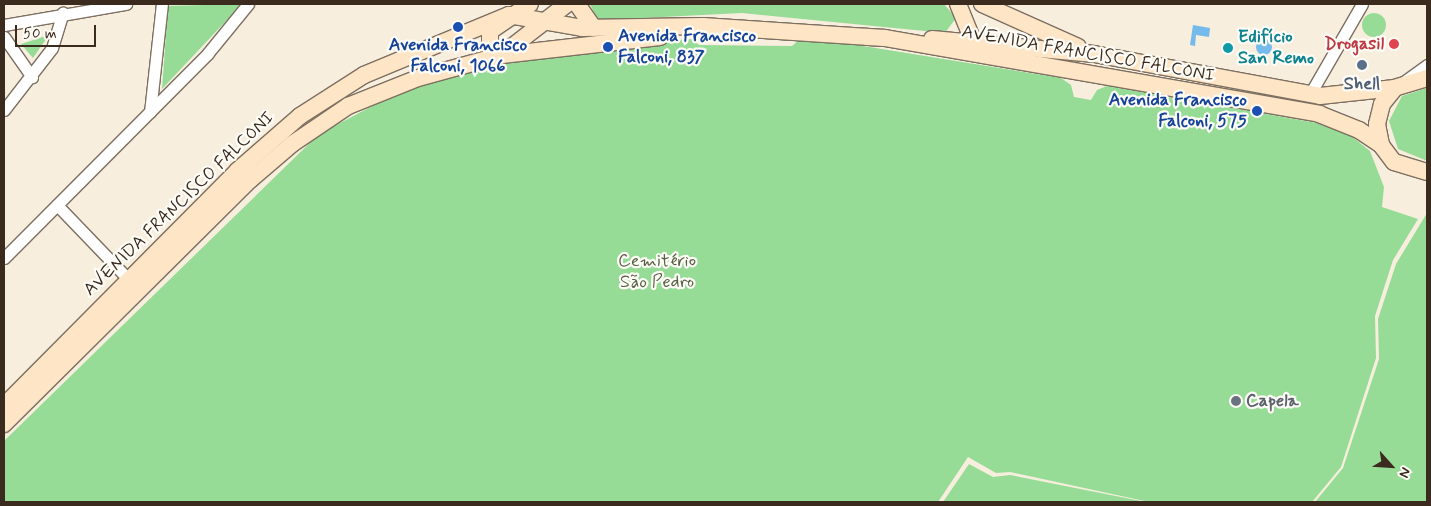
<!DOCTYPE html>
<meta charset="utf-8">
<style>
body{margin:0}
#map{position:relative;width:1431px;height:506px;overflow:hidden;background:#f7eedd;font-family:Mynerve,sans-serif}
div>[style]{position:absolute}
.green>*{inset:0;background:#96dc96}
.round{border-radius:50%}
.water>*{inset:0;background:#74baeb}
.roads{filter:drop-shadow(1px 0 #7d6f61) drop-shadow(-1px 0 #7d6f61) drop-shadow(0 1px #7d6f61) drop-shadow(0 -1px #7d6f61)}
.street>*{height:11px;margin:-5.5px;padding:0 5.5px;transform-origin:5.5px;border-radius:5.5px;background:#fff}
.secondary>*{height:16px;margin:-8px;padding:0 8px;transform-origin:8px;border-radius:8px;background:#fee5c5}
.dots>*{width:14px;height:14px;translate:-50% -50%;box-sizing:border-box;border:2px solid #fdfcf7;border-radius:50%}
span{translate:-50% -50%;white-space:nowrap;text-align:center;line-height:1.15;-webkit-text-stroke:4.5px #fdfcf7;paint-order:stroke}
.transit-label{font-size:18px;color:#164399;font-weight:700}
.left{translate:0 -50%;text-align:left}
.right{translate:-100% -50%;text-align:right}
.culture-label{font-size:18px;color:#0d838f;font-weight:700}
.health-label{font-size:18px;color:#be3a42;font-weight:700}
.street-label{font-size:18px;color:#3b2a1e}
.service-label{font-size:18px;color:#4e5e75;font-weight:700}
.park-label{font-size:18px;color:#565f42}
.worship-label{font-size:18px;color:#5b616d;font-weight:700}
.frame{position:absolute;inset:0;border:5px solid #3b2a1e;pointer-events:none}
.north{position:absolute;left:1366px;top:441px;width:50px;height:50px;-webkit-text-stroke:4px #fdfcf7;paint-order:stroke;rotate:116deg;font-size:14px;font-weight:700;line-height:20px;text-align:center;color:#3b2a1e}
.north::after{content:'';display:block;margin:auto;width:18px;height:22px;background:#3b2a1e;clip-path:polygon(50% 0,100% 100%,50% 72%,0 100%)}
.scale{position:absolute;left:15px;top:25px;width:81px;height:22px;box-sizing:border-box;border:2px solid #3b2a1e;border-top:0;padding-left:6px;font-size:15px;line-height:18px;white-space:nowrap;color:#3b2a1e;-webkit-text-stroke:4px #fdfcf7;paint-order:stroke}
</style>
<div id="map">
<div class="green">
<i style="clip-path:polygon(242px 4px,162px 89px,168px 6px)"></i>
<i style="clip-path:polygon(590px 4px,944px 4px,956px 18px,945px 33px,742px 13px,602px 20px,596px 17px)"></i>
<i class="round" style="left:1362px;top:13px;width:24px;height:24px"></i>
<i style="clip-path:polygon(49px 35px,33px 58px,21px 44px)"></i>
<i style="clip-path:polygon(692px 39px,699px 45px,792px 46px,799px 40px,857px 45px,1061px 78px,1071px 85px,1074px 97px,1091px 100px,1097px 90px,1107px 86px,1340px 127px,1370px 151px,1384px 187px,1382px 207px,1418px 219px,1393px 260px,1375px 316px,1376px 358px,1341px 467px,1312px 502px,1149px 502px,1010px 472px,996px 473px,968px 457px,938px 502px,4px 502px,4px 441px,319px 134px,401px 91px,502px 63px,636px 42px)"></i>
<i style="clip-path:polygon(1427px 88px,1427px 160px,1425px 160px,1398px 149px,1389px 121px,1402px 96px)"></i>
<i style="clip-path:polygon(1427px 213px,1427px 502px,1315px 502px,1343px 468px,1379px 359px,1378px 319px,1396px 264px)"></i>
<i style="clip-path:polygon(969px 464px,993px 477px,1010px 475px,1146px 502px,943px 502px)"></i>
</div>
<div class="water">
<i style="clip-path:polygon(1193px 25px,1210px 28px,1209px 37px,1196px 35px,1195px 46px,1190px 45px)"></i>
<i class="round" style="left:1256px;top:39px;width:16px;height:16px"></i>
</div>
<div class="roads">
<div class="street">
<i style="left:4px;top:25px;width:124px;rotate:-9.8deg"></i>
<i style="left:4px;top:37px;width:49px;rotate:55deg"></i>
<i style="left:1405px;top:81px;width:27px;rotate:-36deg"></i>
<i style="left:1310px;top:94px;width:104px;rotate:-60deg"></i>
<i style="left:4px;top:110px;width:78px;rotate:-52.3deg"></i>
<i style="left:52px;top:48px;width:37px;rotate:-73deg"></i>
<i style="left:150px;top:112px;width:109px;rotate:-83.7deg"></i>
<i style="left:57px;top:205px;width:111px;rotate:46.1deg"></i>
<i style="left:4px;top:258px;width:289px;rotate:-45.1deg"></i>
<i style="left:208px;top:53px;width:63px;rotate:-50.8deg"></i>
</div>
<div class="secondary">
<i style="left:577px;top:4px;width:29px;rotate:55deg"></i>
<i style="left:958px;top:4px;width:48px;rotate:67.8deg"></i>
<i style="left:982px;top:4px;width:105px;rotate:24.1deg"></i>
<i style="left:932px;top:39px;width:163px;rotate:5.3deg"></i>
<i style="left:1094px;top:54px;width:230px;rotate:10.5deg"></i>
<i style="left:1320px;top:96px;width:75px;rotate:-6.1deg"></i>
<i style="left:504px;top:53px;width:80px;rotate:-37.9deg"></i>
<i style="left:498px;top:56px;width:13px;rotate:-129deg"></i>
<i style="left:490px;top:46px;width:15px;rotate:-90deg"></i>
<i style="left:490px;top:31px;width:48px;rotate:-34deg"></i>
<i style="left:1427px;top:78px;width:34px;rotate:163deg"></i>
<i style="left:1395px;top:88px;width:21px;rotate:129deg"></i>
<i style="left:1382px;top:104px;width:21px;rotate:104deg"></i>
<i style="left:1377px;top:124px;width:21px;rotate:79deg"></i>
<i style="left:1381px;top:145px;width:21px;rotate:53deg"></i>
<i style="left:1394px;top:162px;width:34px;rotate:17deg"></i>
<i style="left:4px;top:406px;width:331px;rotate:-45.2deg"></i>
<i style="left:237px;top:171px;width:84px;rotate:-41.1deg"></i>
<i style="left:300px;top:116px;width:76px;rotate:-32.6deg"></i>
<i style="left:364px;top:75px;width:157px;rotate:-22.5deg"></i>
<i style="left:509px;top:15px;width:74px;rotate:10.1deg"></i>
<i style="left:582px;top:28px;width:121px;rotate:-0.9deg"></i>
<i style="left:703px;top:26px;width:182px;rotate:3.8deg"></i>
<i style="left:885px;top:38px;width:441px;rotate:9.9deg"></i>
<i style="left:1319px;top:114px;width:43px;rotate:21.8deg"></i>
<i style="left:1359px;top:130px;width:27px;rotate:34deg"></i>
<i style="left:4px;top:424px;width:346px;rotate:-44.8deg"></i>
<i style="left:250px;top:180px;width:55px;rotate:-40.6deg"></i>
<i style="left:292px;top:144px;width:68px;rotate:-34.2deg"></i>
<i style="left:348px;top:106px;width:75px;rotate:-21.8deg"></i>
<i style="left:418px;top:78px;width:87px;rotate:-15.3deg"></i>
<i style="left:502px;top:55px;width:159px;rotate:-6.5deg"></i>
</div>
</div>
<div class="dots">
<i style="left:458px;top:27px;background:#1a4fb4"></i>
<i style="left:1394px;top:44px;background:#e0444e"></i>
<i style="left:608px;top:47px;background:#1a4fb4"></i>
<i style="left:1228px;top:48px;background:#0f9aa8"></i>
<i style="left:1362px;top:65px;background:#5c6f8a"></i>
<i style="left:1257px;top:111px;background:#1a4fb4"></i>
<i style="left:1236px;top:401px;background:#6b7280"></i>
</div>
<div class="transit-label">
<span class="left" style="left:618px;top:47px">Avenida Francisco<br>Falconi, 837</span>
<span style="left:458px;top:56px">Avenida Francisco<br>Falconi, 1066</span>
<span class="right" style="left:1247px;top:111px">Avenida Francisco<br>Falconi, 575</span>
</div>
<div class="culture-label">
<span class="left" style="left:1238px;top:48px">Edifício<br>San Remo</span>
</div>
<div class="health-label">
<span class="right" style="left:1384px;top:44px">Drogasil</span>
</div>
<div class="street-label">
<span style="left:1088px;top:54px;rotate:10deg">AVENIDA FRANCISCO FALCONI</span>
<span style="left:179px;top:204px;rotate:-44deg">AVENIDA FRANCISCO FALCONI</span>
</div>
<div class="service-label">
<span style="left:1362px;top:84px">Shell</span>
</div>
<div class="park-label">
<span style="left:657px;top:272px">Cemitério<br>São Pedro</span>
</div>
<div class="worship-label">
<span class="left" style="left:1246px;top:401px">Capela</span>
</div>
<div class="frame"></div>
<div class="north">N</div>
<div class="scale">50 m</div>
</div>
